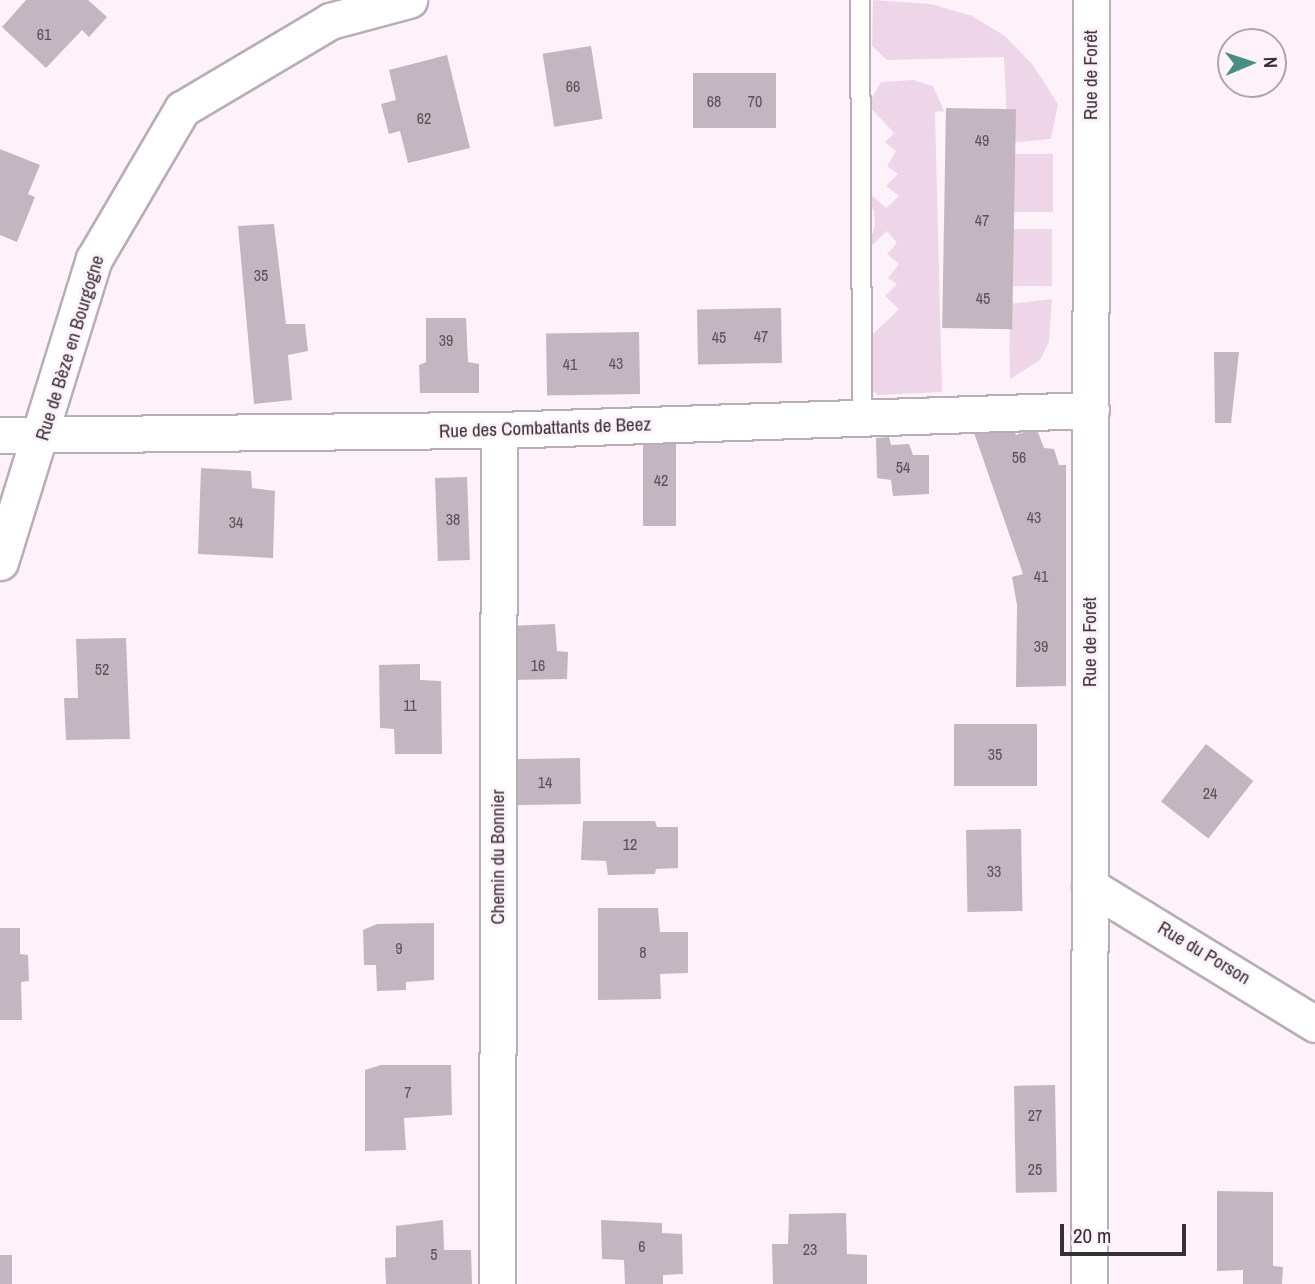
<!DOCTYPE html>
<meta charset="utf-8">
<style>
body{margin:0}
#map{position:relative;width:1315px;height:1284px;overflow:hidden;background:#fdf2fa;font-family:"Archivo Narrow",sans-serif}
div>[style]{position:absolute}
.green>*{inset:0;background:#eed6e8;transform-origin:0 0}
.building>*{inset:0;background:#c4b6c0;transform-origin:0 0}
.roads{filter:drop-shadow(2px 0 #baadb7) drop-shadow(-2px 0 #baadb7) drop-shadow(0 2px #baadb7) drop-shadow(0 -2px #baadb7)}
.service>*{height:18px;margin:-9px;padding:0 9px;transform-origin:9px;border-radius:9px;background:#fff}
.minor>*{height:35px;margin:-17.5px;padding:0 17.5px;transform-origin:17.5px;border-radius:17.5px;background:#fff}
span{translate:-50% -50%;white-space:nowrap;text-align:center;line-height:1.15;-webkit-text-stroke:6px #fdf2fa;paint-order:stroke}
.number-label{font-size:16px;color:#5a5258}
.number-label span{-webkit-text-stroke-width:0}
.street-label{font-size:19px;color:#373135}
.north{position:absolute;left:1217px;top:28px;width:70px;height:70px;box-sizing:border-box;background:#fdf2fa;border:2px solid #aea5ab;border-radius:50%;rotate:88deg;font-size:19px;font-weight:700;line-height:28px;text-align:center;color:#373135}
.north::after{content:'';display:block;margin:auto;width:24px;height:32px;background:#488e86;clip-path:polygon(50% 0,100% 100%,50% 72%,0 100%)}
.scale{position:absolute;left:1060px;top:1224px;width:126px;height:32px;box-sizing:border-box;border:4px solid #373135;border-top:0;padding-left:9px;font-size:21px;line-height:24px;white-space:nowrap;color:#373135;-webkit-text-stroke:5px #fdf2fa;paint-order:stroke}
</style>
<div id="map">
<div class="green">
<i style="clip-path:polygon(873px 0,931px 4px,972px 16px,1005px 36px,1033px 65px,1058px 104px,1051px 139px,1008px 143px,1004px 57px,887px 60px,872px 46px)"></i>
<i style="clip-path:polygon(913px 80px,933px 86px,944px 111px,935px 112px,942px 392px,878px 395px,865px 384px,865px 342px,899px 309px,885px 296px,897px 284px,888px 278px,899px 264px,887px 254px,897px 243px,887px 231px,864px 253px,875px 227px,874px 211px,861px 186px,886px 208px,899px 196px,886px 186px,898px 174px,887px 166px,896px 151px,885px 142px,894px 133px,868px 105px,881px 82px)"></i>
<i style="left:1053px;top:154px;width:58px;height:46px;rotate:90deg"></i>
<i style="left:1008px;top:229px;width:44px;height:57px"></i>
<i style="clip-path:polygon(1052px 299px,1049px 342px,1040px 360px,1010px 379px,1009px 304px)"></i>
</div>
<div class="building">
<i style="clip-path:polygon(26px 0,88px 0,107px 17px,89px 37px,82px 30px,46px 68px,2px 27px)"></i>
<i style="left:591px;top:46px;width:74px;height:49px;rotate:81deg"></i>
<i style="clip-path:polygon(447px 55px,470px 148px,408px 163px,400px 131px,389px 134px,381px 104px,396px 100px,389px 70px)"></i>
<i style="left:776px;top:73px;width:55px;height:83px;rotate:90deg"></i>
<i style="left:946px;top:108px;width:70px;height:220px;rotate:1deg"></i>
<i style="clip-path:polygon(0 149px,40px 165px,28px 194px,35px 197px,17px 242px,0 235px)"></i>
<i style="clip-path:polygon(274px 224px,286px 324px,305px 324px,308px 351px,288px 355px,292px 400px,254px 404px,238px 226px)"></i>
<i style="left:781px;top:308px;width:55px;height:84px;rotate:89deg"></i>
<i style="clip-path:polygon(426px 318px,466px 318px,468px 362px,479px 364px,479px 393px,420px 393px,419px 365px,426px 362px)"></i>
<i style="left:639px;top:332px;width:62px;height:93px;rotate:89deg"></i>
<i style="clip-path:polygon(1214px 352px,1239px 352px,1231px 423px,1215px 423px)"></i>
<i style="clip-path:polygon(1009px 419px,1016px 435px,1036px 427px,1044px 448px,1054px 449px,1059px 465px,1066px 465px,1066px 686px,1016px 687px,1017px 605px,1012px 577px,1023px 574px,972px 427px)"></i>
<i style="clip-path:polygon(889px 437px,891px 445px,909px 444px,913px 455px,929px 455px,929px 494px,893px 496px,891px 480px,877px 478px,876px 438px)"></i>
<i style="left:643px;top:438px;width:33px;height:88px"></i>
<i style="clip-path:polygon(201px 468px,251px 471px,252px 488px,275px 491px,273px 558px,198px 554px)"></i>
<i style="left:467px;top:477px;width:83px;height:32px;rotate:88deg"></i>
<i style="clip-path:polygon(555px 624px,557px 651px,568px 652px,567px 679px,508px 680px,507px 626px)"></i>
<i style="clip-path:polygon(126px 638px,130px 739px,66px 740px,64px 698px,78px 698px,76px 639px)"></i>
<i style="clip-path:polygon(420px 664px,420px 680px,441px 681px,442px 754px,395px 754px,394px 729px,380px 728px,379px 665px)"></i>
<i style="left:954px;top:724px;width:83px;height:62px"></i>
<i style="left:1206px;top:744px;width:60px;height:73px;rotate:38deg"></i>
<i style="left:580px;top:758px;width:46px;height:71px;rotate:89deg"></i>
<i style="clip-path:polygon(583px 821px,655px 821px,657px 827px,678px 827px,678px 868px,656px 869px,655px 874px,608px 875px,606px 861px,581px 860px)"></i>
<i style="left:1021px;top:829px;width:82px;height:55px;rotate:89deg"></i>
<i style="clip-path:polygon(598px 908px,658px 908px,660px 932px,688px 932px,688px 973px,660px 974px,661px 999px,598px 1000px)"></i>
<i style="clip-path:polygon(434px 923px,434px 980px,406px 982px,406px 990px,377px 991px,376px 965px,364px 965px,363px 930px,377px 924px)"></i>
<i style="clip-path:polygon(0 928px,20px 928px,20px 954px,28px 955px,29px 981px,21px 982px,22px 1020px,0 1020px)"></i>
<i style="clip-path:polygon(381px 1065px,451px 1065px,452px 1115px,404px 1118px,406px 1150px,365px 1151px,365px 1070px)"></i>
<i style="left:1055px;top:1085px;width:107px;height:41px;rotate:89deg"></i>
<i style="clip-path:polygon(1217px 1191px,1273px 1192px,1273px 1266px,1283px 1267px,1282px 1284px,1243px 1284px,1243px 1270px,1217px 1271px)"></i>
<i style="clip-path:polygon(846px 1213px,847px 1254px,867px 1255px,867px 1284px,773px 1284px,772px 1244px,788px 1244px,789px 1214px)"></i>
<i style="clip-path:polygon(443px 1220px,444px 1250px,471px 1250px,472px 1284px,386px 1284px,385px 1258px,396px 1257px,396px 1226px)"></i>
<i style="clip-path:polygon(601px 1220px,662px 1223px,662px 1233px,682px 1234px,683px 1274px,663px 1275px,663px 1284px,625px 1284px,624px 1260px,602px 1259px)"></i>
<i style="left:0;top:1255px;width:12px;height:29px"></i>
</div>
<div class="roads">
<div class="service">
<i style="left:860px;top:0;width:418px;rotate:89.7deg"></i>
</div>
<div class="minor">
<i style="left:0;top:435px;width:499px;rotate:-0.6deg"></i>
<i style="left:499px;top:430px;width:592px;rotate:-1.93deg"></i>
<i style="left:0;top:562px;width:317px;rotate:-72.8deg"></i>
<i style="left:94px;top:259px;width:174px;rotate:-59.6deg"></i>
<i style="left:182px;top:109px;width:172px;rotate:-30.7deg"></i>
<i style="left:330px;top:21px;width:82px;rotate:-14.9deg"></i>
<i style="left:1090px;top:886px;width:264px;rotate:31.5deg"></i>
<i style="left:497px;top:1284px;width:854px;rotate:-89.87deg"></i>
<i style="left:1089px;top:1284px;width:1284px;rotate:-89.91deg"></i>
</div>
</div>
<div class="number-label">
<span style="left:44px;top:34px">61</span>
<span style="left:573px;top:86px">66</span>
<span style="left:714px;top:101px">68</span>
<span style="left:755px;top:101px">70</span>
<span style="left:424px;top:118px">62</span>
<span style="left:982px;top:140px">49</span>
<span style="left:982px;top:220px">47</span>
<span style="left:261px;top:275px">35</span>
<span style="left:983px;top:298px">45</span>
<span style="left:761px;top:336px">47</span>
<span style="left:719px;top:337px">45</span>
<span style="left:446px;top:340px">39</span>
<span style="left:616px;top:363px">43</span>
<span style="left:570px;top:364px">41</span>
<span style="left:1019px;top:457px">56</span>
<span style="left:903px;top:467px">54</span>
<span style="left:661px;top:480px">42</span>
<span style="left:1034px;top:517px">43</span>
<span style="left:453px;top:519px">38</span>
<span style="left:236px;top:522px">34</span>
<span style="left:1041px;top:576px">41</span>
<span style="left:1041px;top:646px">39</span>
<span style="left:538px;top:665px">16</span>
<span style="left:102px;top:669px">52</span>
<span style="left:410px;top:705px">11</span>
<span style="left:995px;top:754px">35</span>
<span style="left:545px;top:782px">14</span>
<span style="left:1210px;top:793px">24</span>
<span style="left:630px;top:844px">12</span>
<span style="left:994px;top:871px">33</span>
<span style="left:399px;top:948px">9</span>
<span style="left:643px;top:952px">8</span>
<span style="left:408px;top:1092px">7</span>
<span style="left:1035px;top:1115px">27</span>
<span style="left:1035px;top:1169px">25</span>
<span style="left:642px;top:1246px">6</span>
<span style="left:810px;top:1249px">23</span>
<span style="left:434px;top:1254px">5</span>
</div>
<div class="street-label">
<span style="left:1091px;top:75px;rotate:-90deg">Rue de Forêt</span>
<span style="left:70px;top:348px;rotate:-73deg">Rue de Bèze en Bourgogne</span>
<span style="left:545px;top:428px;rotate:-2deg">Rue des Combattants de Beez</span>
<span style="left:1090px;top:642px;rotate:-90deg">Rue de Forêt</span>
<span style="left:498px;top:857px;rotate:-90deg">Chemin du Bonnier</span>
<span style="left:1204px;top:953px;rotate:31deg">Rue du Porson</span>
</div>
<div class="north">N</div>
<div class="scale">20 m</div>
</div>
